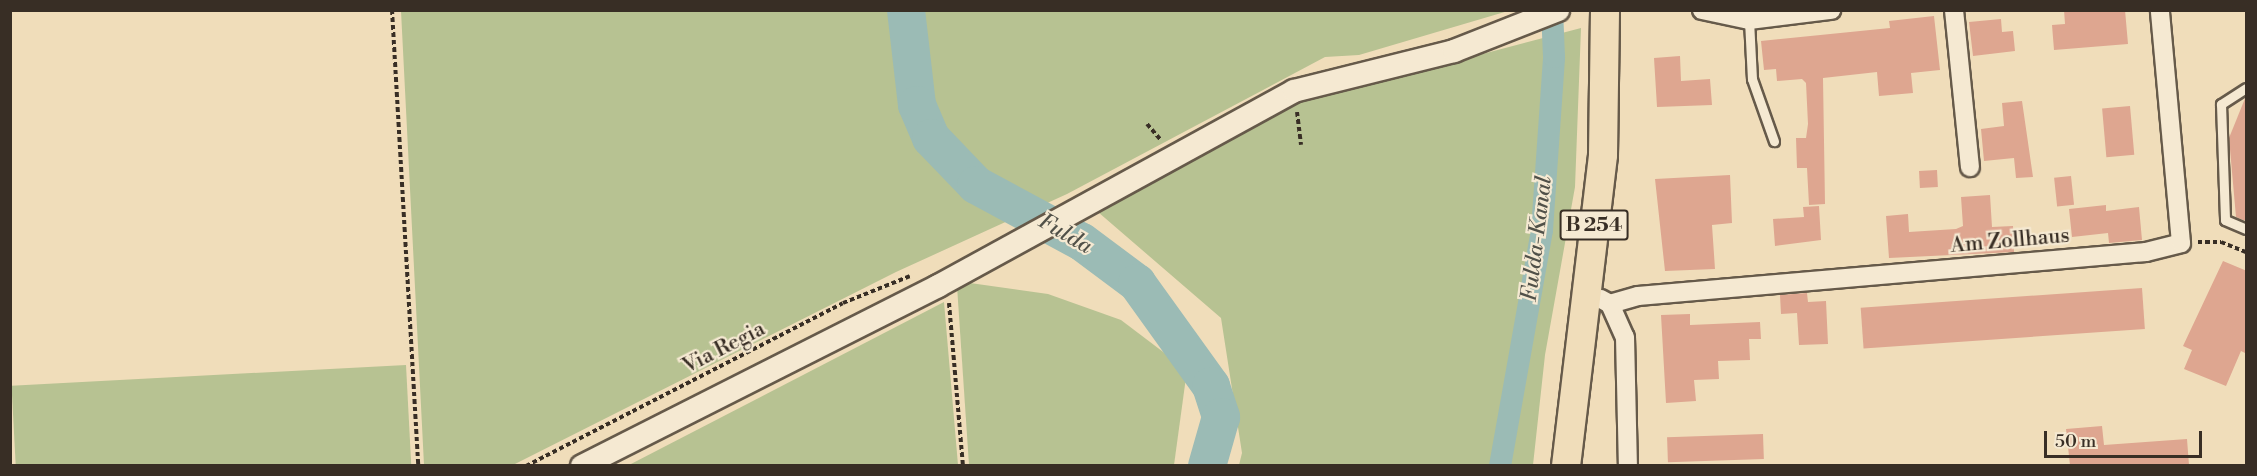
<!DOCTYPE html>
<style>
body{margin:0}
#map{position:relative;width:2257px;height:476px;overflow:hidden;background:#f0ddba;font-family:"Libre Bodoni",serif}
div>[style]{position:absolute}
.green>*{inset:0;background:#b7c292;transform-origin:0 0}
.canal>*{height:22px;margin:-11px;padding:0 11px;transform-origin:11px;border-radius:11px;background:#9bbbb5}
.river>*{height:38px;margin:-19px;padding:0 19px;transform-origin:19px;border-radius:19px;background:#9bbbb5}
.building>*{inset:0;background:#dea690;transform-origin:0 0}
.path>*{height:4px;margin-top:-2px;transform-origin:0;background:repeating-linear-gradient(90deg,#382e25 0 4.5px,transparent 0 7.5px)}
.roads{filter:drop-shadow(2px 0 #665a4a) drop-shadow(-2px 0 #665a4a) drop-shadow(0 2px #665a4a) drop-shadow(0 -2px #665a4a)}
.service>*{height:9px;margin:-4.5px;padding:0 4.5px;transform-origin:4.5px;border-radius:4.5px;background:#f5e9d2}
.minor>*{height:18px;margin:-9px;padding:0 9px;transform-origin:9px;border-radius:9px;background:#f5e9d2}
.tertiary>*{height:22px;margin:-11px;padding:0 11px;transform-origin:11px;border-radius:11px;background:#f5e9d2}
.primary>*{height:28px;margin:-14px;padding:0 14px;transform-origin:14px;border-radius:14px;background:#f0ddba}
span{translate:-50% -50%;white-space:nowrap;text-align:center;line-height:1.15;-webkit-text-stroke:4.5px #f5e9d2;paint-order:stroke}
.shield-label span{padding:2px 4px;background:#f5e9d2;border:2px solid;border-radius:4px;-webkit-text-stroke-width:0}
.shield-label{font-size:20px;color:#382e25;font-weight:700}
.street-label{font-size:21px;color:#382e25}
.water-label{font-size:22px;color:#515149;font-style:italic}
.frame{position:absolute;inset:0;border:12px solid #382e25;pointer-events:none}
.scale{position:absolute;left:2044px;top:431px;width:158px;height:27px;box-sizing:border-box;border:3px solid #382e25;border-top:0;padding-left:8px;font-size:18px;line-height:21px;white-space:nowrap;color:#382e25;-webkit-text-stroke:4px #f5e9d2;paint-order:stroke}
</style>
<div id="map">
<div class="green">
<i style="clip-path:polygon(401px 11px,401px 10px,1508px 11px,1359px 55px,1325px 57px,1067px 194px,896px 272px,511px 466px,424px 465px)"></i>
<i style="clip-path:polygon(1581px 28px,1575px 187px,1545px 355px,1533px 465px,1239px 465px,1242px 453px,1221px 318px,1098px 212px,1297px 103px)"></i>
<i style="clip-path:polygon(970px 283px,1048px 294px,1121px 320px,1187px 370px,1174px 465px,969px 465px,957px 286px)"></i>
<i style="clip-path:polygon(944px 302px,958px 465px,629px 465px)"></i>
<i style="left:406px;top:365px;width:100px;height:395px;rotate:87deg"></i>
</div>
<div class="canal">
<i style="left:1500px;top:466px;width:240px;rotate:-79.9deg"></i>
<i style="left:1542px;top:230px;width:173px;rotate:-86deg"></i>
<i style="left:1554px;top:57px;width:47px;rotate:-92.4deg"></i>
</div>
<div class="river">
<i style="left:906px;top:10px;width:96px;rotate:83.4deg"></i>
<i style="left:917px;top:105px;width:36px;rotate:67deg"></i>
<i style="left:931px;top:138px;width:65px;rotate:46.2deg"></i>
<i style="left:976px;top:185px;width:120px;rotate:28.3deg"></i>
<i style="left:1082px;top:242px;width:69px;rotate:36.7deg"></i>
<i style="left:1137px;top:283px;width:127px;rotate:54.3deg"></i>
<i style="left:1211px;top:386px;width:33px;rotate:72deg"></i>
<i style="left:1221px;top:417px;width:51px;rotate:105.9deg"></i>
</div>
<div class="building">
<i style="clip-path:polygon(2064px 10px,2125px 10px,2128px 44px,2054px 50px,2052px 25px,2065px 24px)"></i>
<i style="clip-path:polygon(1934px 16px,1940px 70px,1911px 73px,1913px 93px,1879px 96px,1877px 72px,1823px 78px,1825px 204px,1809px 205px,1807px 168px,1797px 168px,1796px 138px,1806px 138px,1808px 124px,1806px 83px,1802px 79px,1777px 81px,1776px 69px,1764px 70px,1761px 41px,1890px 28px,1889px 21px)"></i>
<i style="clip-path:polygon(2001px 19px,2002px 32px,2013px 31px,2015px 51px,1973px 56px,1969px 22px)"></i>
<i style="clip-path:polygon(1680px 56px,1681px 81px,1710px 79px,1712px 105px,1657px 107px,1654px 58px)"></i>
<i style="clip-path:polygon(2246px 96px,2247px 220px,2243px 220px,2236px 217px,2229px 138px)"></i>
<i style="clip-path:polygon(2022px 101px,2033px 177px,2016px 178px,2014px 158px,1984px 161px,1981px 129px,2004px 126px,2002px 103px)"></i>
<i style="left:2130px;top:106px;width:49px;height:28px;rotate:85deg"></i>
<i style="left:1937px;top:170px;width:17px;height:18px;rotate:87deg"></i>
<i style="clip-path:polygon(1730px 175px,1732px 223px,1712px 225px,1715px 269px,1665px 271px,1655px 179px)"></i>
<i style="left:2071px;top:176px;width:29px;height:17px;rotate:84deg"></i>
<i style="clip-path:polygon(1990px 195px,1992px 227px,2013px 226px,2014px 252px,1889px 258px,1886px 216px,1908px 214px,1909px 232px,1956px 229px,1963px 226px,1961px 197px)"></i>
<i style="clip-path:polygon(2106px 205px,2106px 211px,2139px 207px,2142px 240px,2109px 243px,2108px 233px,2072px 237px,2069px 209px)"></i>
<i style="clip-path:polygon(1819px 206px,1821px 240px,1775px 246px,1773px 219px,1804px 217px,1803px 207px)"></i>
<i style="clip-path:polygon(2223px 261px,2247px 271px,2247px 354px,2241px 351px,2226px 386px,2184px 369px,2192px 350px,2183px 346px)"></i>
<i style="left:2142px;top:288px;width:41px;height:282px;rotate:86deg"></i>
<i style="clip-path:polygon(1807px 293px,1808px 302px,1826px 301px,1828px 344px,1799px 345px,1797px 313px,1781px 314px,1780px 295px)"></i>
<i style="clip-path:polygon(1690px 314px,1690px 325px,1760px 322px,1761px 339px,1749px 339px,1750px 360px,1718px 361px,1719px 379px,1694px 380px,1696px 401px,1666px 403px,1661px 315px)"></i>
<i style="clip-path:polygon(2102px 426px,2104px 445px,2187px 439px,2189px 465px,2070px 465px,2066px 429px)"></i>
<i style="left:1763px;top:434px;width:25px;height:96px;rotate:88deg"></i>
</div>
<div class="path">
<i style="left:392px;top:10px;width:457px;rotate:86.7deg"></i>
<i style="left:1297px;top:112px;width:33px;rotate:83deg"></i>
<i style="left:1147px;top:124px;width:21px;rotate:49deg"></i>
<i style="left:2198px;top:242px;width:23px"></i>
<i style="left:2221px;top:242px;width:27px;rotate:22deg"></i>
<i style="left:949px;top:303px;width:164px;rotate:85.1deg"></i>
<i style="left:526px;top:466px;width:356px;rotate:-27.2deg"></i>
<i style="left:843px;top:303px;width:72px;rotate:-21.9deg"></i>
</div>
<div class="roads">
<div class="service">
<i style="left:1749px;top:20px;width:59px;rotate:87.1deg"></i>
<i style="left:1752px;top:79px;width:66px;rotate:70.5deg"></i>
<i style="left:2246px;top:88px;width:30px;rotate:147deg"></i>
<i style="left:2221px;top:104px;width:116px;rotate:88deg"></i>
<i style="left:2225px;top:220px;width:23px;rotate:23deg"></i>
</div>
<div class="minor">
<i style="left:1702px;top:10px;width:48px;rotate:12deg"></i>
<i style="left:1749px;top:20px;width:83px;rotate:-7deg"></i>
<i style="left:1954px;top:10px;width:158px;rotate:84.2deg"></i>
<i style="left:1601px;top:299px;width:10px;rotate:29deg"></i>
<i style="left:1610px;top:304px;width:36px;rotate:66deg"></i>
<i style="left:1625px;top:337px;width:129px;rotate:88.7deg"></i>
<i style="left:1610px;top:304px;width:29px;rotate:-16deg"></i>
<i style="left:1638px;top:296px;width:510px;rotate:-4.95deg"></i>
<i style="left:2146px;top:252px;width:36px;rotate:-14deg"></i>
<i style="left:2181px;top:243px;width:234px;rotate:-95.2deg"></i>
</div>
<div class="tertiary">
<i style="left:582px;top:466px;width:399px;rotate:-26.8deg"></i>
<i style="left:938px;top:286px;width:406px;rotate:-28.7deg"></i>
<i style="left:1294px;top:91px;width:165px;rotate:-14deg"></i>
<i style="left:1454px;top:51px;width:112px;rotate:-21.5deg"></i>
</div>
<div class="primary">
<i style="left:1566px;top:466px;width:313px;rotate:-83.2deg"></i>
<i style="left:1603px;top:155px;width:145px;rotate:-89.2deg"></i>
</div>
</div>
<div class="shield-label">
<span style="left:1594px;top:225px">B 254</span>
</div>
<div class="street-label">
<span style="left:2010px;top:241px;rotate:-5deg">Am Zollhaus</span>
<span style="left:724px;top:348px;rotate:-27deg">Via Regia</span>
</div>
<div class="water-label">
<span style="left:1065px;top:234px;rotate:30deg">Fulda</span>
<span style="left:1537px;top:239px;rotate:-83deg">Fulda-Kanal</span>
</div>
<div class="frame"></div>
<div class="scale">50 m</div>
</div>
